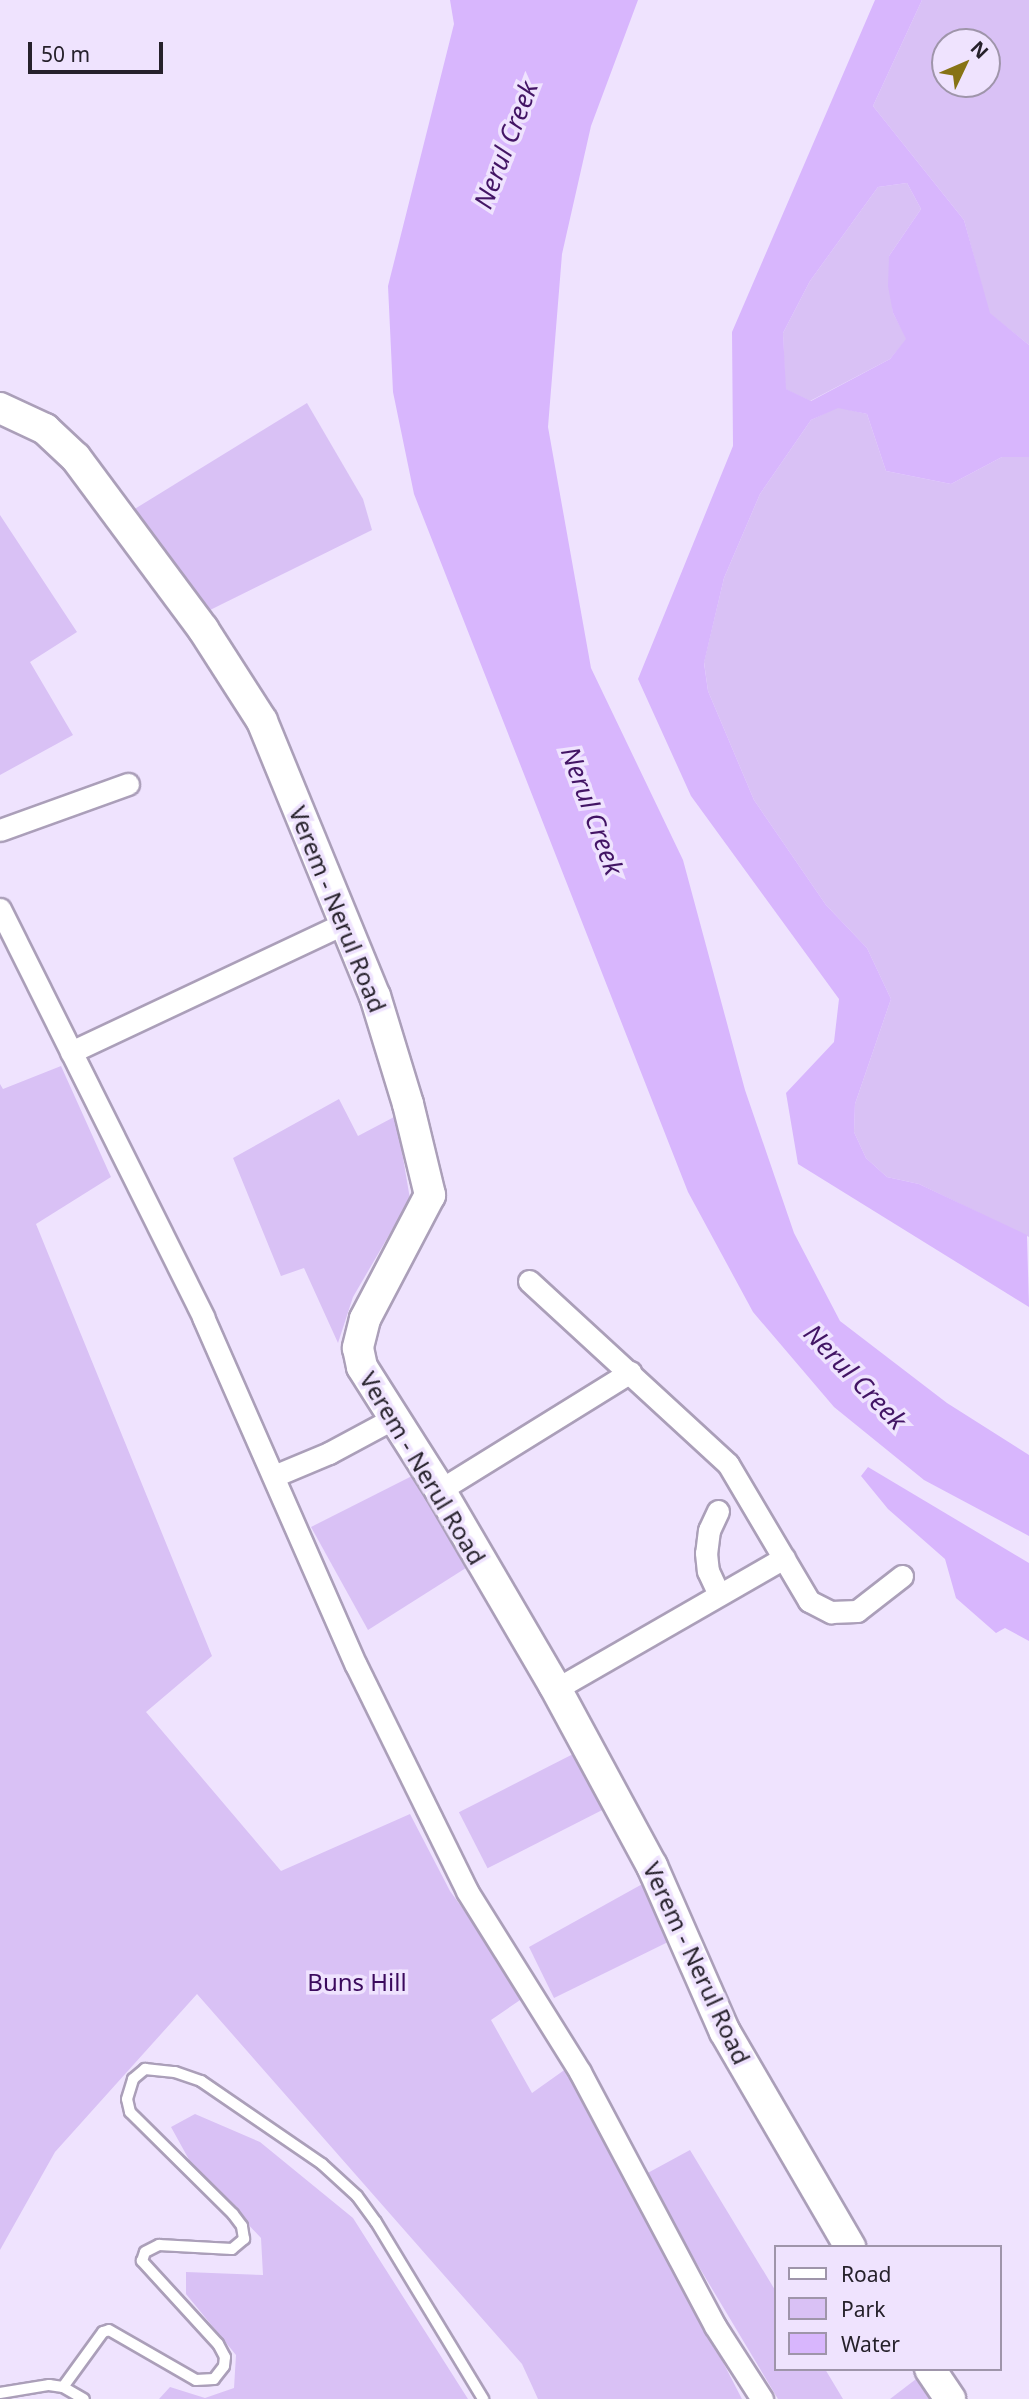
<!DOCTYPE html>
<style>
body{margin:0}
#map{position:relative;width:1029px;height:2399px;overflow:hidden;background:#efe3fe;font-family:"Noto Sans",sans-serif}
div>[style]{position:absolute}
.green>*{inset:0;background:#d9c1f5;transform-origin:0 0}
.water>*{inset:0;background:#d8b6fd}
.roads{filter:drop-shadow(2px 0 #ab9fb9) drop-shadow(-2px 0 #ab9fb9) drop-shadow(0 2px #ab9fb9) drop-shadow(0 -2px #ab9fb9)}
.service>*{height:10px;margin:-5px;padding:0 5px;transform-origin:5px;border-radius:5px;background:#fff}
.minor>*{height:21px;margin:-10.5px;padding:0 10.5px;transform-origin:10.5px;border-radius:10.5px;background:#fff}
.secondary>*{height:30px;margin:-15px;padding:0 15px;transform-origin:15px;border-radius:15px;background:#fff}
span{translate:-50% -50%;white-space:nowrap;text-align:center;line-height:1.15;-webkit-text-stroke:7px #efe3fe;paint-order:stroke}
.street-label{font-size:24px;color:#26212b}
.park-label{font-size:24px;color:#3b0a5d}
.water-label{font-size:26px;color:#431565;font-style:italic}
.legend{position:absolute;left:774px;top:2245px;width:228px;height:126px;box-sizing:border-box;background:#efe3fe;border:2px solid #9f95aa;margin:0;padding:9px 12px;list-style:none;font-size:21px;color:#26212b}
.legend li{display:flex;align-items:center;gap:14px;height:35px}
.legend b{width:35px;border:2px solid #9f95aa}
.north{position:absolute;left:931px;top:28px;width:70px;height:70px;box-sizing:border-box;background:#efe3fe;border:2px solid #9f95aa;border-radius:50%;rotate:46deg;font-size:19px;font-weight:700;line-height:28px;text-align:center;color:#26212b}
.north::after{content:'';display:block;margin:auto;width:24px;height:32px;background:#877315;clip-path:polygon(50% 0,100% 100%,50% 72%,0 100%)}
.scale{position:absolute;left:28px;top:42px;width:135px;height:32px;box-sizing:border-box;border:4px solid #26212b;border-top:0;padding-left:9px;font-size:21px;line-height:24px;white-space:nowrap;color:#26212b;-webkit-text-stroke:5px #efe3fe;paint-order:stroke}
</style>
<div id="map">
<div class="green">
<i style="clip-path:polygon(evenodd,922px 0,1029px 0,1029px 345px,989px 313px,964px 220px,873px 106px,922px 0,945px 42px,987px 42px,987px 84px,945px 84px,945px 42px)"></i>
<i style="clip-path:polygon(907px 183px,921px 209px,889px 256px,893px 313px,907px 339px,890px 359px,810px 401px,785px 389px,783px 333px,810px 281px,878px 187px)"></i>
<i style="clip-path:polygon(307px 403px,363px 499px,372px 530px,204px 613px,133px 510px)"></i>
<i style="clip-path:polygon(838px 407px,867px 414px,886px 471px,951px 484px,1002px 457px,1029px 457px,1029px 1237px,919px 1184px,887px 1177px,866px 1158px,854px 1132px,855px 1104px,891px 999px,867px 948px,826px 905px,754px 800px,708px 691px,704px 662px,724px 578px,760px 494px,811px 420px)"></i>
<i style="clip-path:polygon(0 515px,77px 632px,30px 662px,73px 735px,0 775px)"></i>
<i style="clip-path:polygon(61px 1066px,111px 1177px,36px 1224px,212px 1656px,146px 1712px,281px 1871px,410px 1814px,450px 1891px,526px 1996px,491px 2020px,532px 2093px,570px 2066px,742px 2399px,538px 2399px,522px 2364px,197px 1994px,55px 2152px,0 2250px,0 1084px,3px 1089px)"></i>
<i style="clip-path:polygon(339px 1099px,358px 1136px,396px 1116px,410px 1199px,353px 1297px,338px 1343px,304px 1268px,281px 1276px,233px 1158px)"></i>
<i style="clip-path:polygon(412px 1476px,469px 1566px,368px 1630px,311px 1527px)"></i>
<i style="left:581px;top:1750px;width:63px;height:137px;rotate:63deg"></i>
<i style="clip-path:polygon(646px 1882px,668px 1942px,554px 1998px,529px 1947px)"></i>
<i style="clip-path:polygon(195px 2114px,260px 2142px,353px 2218px,468px 2399px,159px 2399px,170px 2387px,205px 2398px,234px 2388px,236px 2355px,186px 2294px,186px 2272px,263px 2275px,261px 2238px,192px 2165px,171px 2127px)"></i>
<i style="clip-path:polygon(690px 2150px,775px 2290px,775px 2369px,825px 2369px,843px 2399px,778px 2399px,644px 2175px)"></i>
<i style="clip-path:polygon(920px 2376px,938px 2399px,890px 2399px)"></i>
</div>
<div class="water">
<i style="clip-path:polygon(450px 0,638px 0,591px 126px,562px 254px,548px 427px,591px 668px,683px 860px,745px 1090px,794px 1233px,840px 1321px,947px 1403px,1029px 1455px,1029px 1536px,924px 1480px,834px 1407px,753px 1312px,688px 1192px,414px 494px,393px 392px,388px 286px,454px 24px)"></i>
<i style="clip-path:polygon(evenodd,875px 0,922px 0,873px 106px,964px 220px,990px 313px,1029px 345px,1029px 457px,1002px 457px,951px 484px,886px 471px,867px 414px,838px 408px,811px 420px,760px 494px,724px 578px,704px 663px,708px 691px,754px 800px,826px 905px,867px 948px,891px 999px,855px 1104px,854px 1132px,866px 1158px,887px 1177px,919px 1184px,1027px 1235px,1029px 1307px,798px 1164px,786px 1093px,834px 1042px,839px 999px,691px 796px,638px 679px,733px 446px,732px 332px,875px 0,907px 183px,921px 209px,889px 256px,888px 286px,893px 313px,906px 339px,890px 359px,811px 401px,786px 389px,783px 333px,810px 281px,878px 187px,907px 183px)"></i>
<i style="clip-path:polygon(868px 1467px,1029px 1563px,1029px 1641px,1005px 1628px,996px 1633px,956px 1598px,945px 1559px,888px 1509px,861px 1476px)"></i>
</div>
<div class="roads">
<div class="service">
<i style="left:63px;top:2387px;width:68px;rotate:-54deg"></i>
<i style="left:103px;top:2332px;width:6px;rotate:-18deg"></i>
<i style="left:109px;top:2330px;width:100px;rotate:29.9deg"></i>
<i style="left:196px;top:2380px;width:18px;rotate:-3deg"></i>
<i style="left:214px;top:2379px;width:16px;rotate:-52deg"></i>
<i style="left:224px;top:2366px;width:9px;rotate:-84deg"></i>
<i style="left:225px;top:2357px;width:15px;rotate:-118deg"></i>
<i style="left:218px;top:2344px;width:113px;rotate:-132.5deg"></i>
<i style="left:142px;top:2261px;width:9px;rotate:-72deg"></i>
<i style="left:145px;top:2252px;width:16px;rotate:-27deg"></i>
<i style="left:159px;top:2245px;width:73px;rotate:3.1deg"></i>
<i style="left:232px;top:2249px;width:16px;rotate:-40deg"></i>
<i style="left:244px;top:2239px;width:13px;rotate:-99deg"></i>
<i style="left:242px;top:2226px;width:15px;rotate:-127deg"></i>
<i style="left:233px;top:2214px;width:145px;rotate:-135.3deg"></i>
<i style="left:130px;top:2112px;width:13px;rotate:-103deg"></i>
<i style="left:127px;top:2099px;width:21px;rotate:-73deg"></i>
<i style="left:133px;top:2079px;width:16px;rotate:-40deg"></i>
<i style="left:145px;top:2069px;width:30px;rotate:6deg"></i>
<i style="left:175px;top:2072px;width:28px;rotate:19deg"></i>
<i style="left:201px;top:2081px;width:147px;rotate:34.4deg"></i>
<i style="left:322px;top:2164px;width:47px;rotate:42.4deg"></i>
<i style="left:357px;top:2196px;width:32px;rotate:54deg"></i>
<i style="left:376px;top:2222px;width:207px;rotate:58.8deg"></i>
<i style="left:0;top:2393px;width:50px;rotate:-9.3deg"></i>
<i style="left:49px;top:2385px;width:14px;rotate:8deg"></i>
<i style="left:63px;top:2387px;width:24px;rotate:30deg"></i>
</div>
<div class="minor">
<i style="left:0;top:830px;width:136px;rotate:-19.8deg"></i>
<i style="left:0;top:909px;width:456px;rotate:63.5deg"></i>
<i style="left:203px;top:1317px;width:380px;rotate:66.3deg"></i>
<i style="left:356px;top:1665px;width:252px;rotate:63.8deg"></i>
<i style="left:467px;top:1891px;width:213px;rotate:58deg"></i>
<i style="left:580px;top:2072px;width:288px;rotate:62deg"></i>
<i style="left:715px;top:2326px;width:87px;rotate:57.2deg"></i>
<i style="left:71px;top:1052px;width:303px;rotate:-25.2deg"></i>
<i style="left:529px;top:1281px;width:270px;rotate:42.6deg"></i>
<i style="left:728px;top:1464px;width:159px;rotate:59.4deg"></i>
<i style="left:809px;top:1601px;width:25px;rotate:27deg"></i>
<i style="left:831px;top:1612px;width:26px;rotate:-2deg"></i>
<i style="left:857px;top:1611px;width:57px;rotate:-37.9deg"></i>
<i style="left:274px;top:1476px;width:60px;rotate:-22.7deg"></i>
<i style="left:329px;top:1453px;width:74px;rotate:-28.3deg"></i>
<i style="left:440px;top:1490px;width:224px;rotate:-31.8deg"></i>
<i style="left:718px;top:1511px;width:21px;rotate:115deg"></i>
<i style="left:709px;top:1530px;width:23px;rotate:97deg"></i>
<i style="left:706px;top:1553px;width:18px;rotate:84deg"></i>
<i style="left:708px;top:1571px;width:26px;rotate:65deg"></i>
<i style="left:556px;top:1689px;width:263px;rotate:-29.9deg"></i>
</div>
<div class="secondary">
<i style="left:0;top:408px;width:50px;rotate:25deg"></i>
<i style="left:45px;top:429px;width:42px;rotate:43.1deg"></i>
<i style="left:76px;top:458px;width:213px;rotate:53.4deg"></i>
<i style="left:203px;top:629px;width:109px;rotate:57.3deg"></i>
<i style="left:262px;top:721px;width:297px;rotate:67.7deg"></i>
<i style="left:375px;top:996px;width:113px;rotate:73deg"></i>
<i style="left:408px;top:1104px;width:94px;rotate:76.4deg"></i>
<i style="left:430px;top:1195px;width:140px;rotate:117.7deg"></i>
<i style="left:365px;top:1319px;width:30px;rotate:104deg"></i>
<i style="left:358px;top:1348px;width:19px;rotate:78deg"></i>
<i style="left:362px;top:1367px;width:146px;rotate:57.6deg"></i>
<i style="left:440px;top:1490px;width:226px;rotate:59.7deg"></i>
<i style="left:554px;top:1685px;width:206px;rotate:61.6deg"></i>
<i style="left:652px;top:1866px;width:181px;rotate:66.3deg"></i>
<i style="left:725px;top:2032px;width:249px;rotate:59.8deg"></i>
<i style="left:930px;top:2369px;width:36px;rotate:56deg"></i>
</div>
</div>
<div class="street-label">
<span style="left:338px;top:909px;rotate:68deg">Verem - Nerul Road</span>
<span style="left:423px;top:1468px;rotate:59deg">Verem - Nerul Road</span>
<span style="left:697px;top:1963px;rotate:65deg">Verem - Nerul Road</span>
</div>
<div class="park-label">
<span style="left:357px;top:1982px">Buns Hill</span>
</div>
<div class="water-label">
<span style="left:506px;top:145px;rotate:-69deg">Nerul Creek</span>
<span style="left:592px;top:811px;rotate:70deg">Nerul Creek</span>
<span style="left:855px;top:1377px;rotate:46deg">Nerul Creek</span>
</div>
<ul class="legend">
<li><b style="height:9px;background:#fff"></b>Road</li>
<li><b style="height:19px;background:#d9c1f5"></b>Park</li>
<li><b style="height:19px;background:#d8b6fd"></b>Water</li>
</ul>
<div class="north">N</div>
<div class="scale">50 m</div>
</div>
